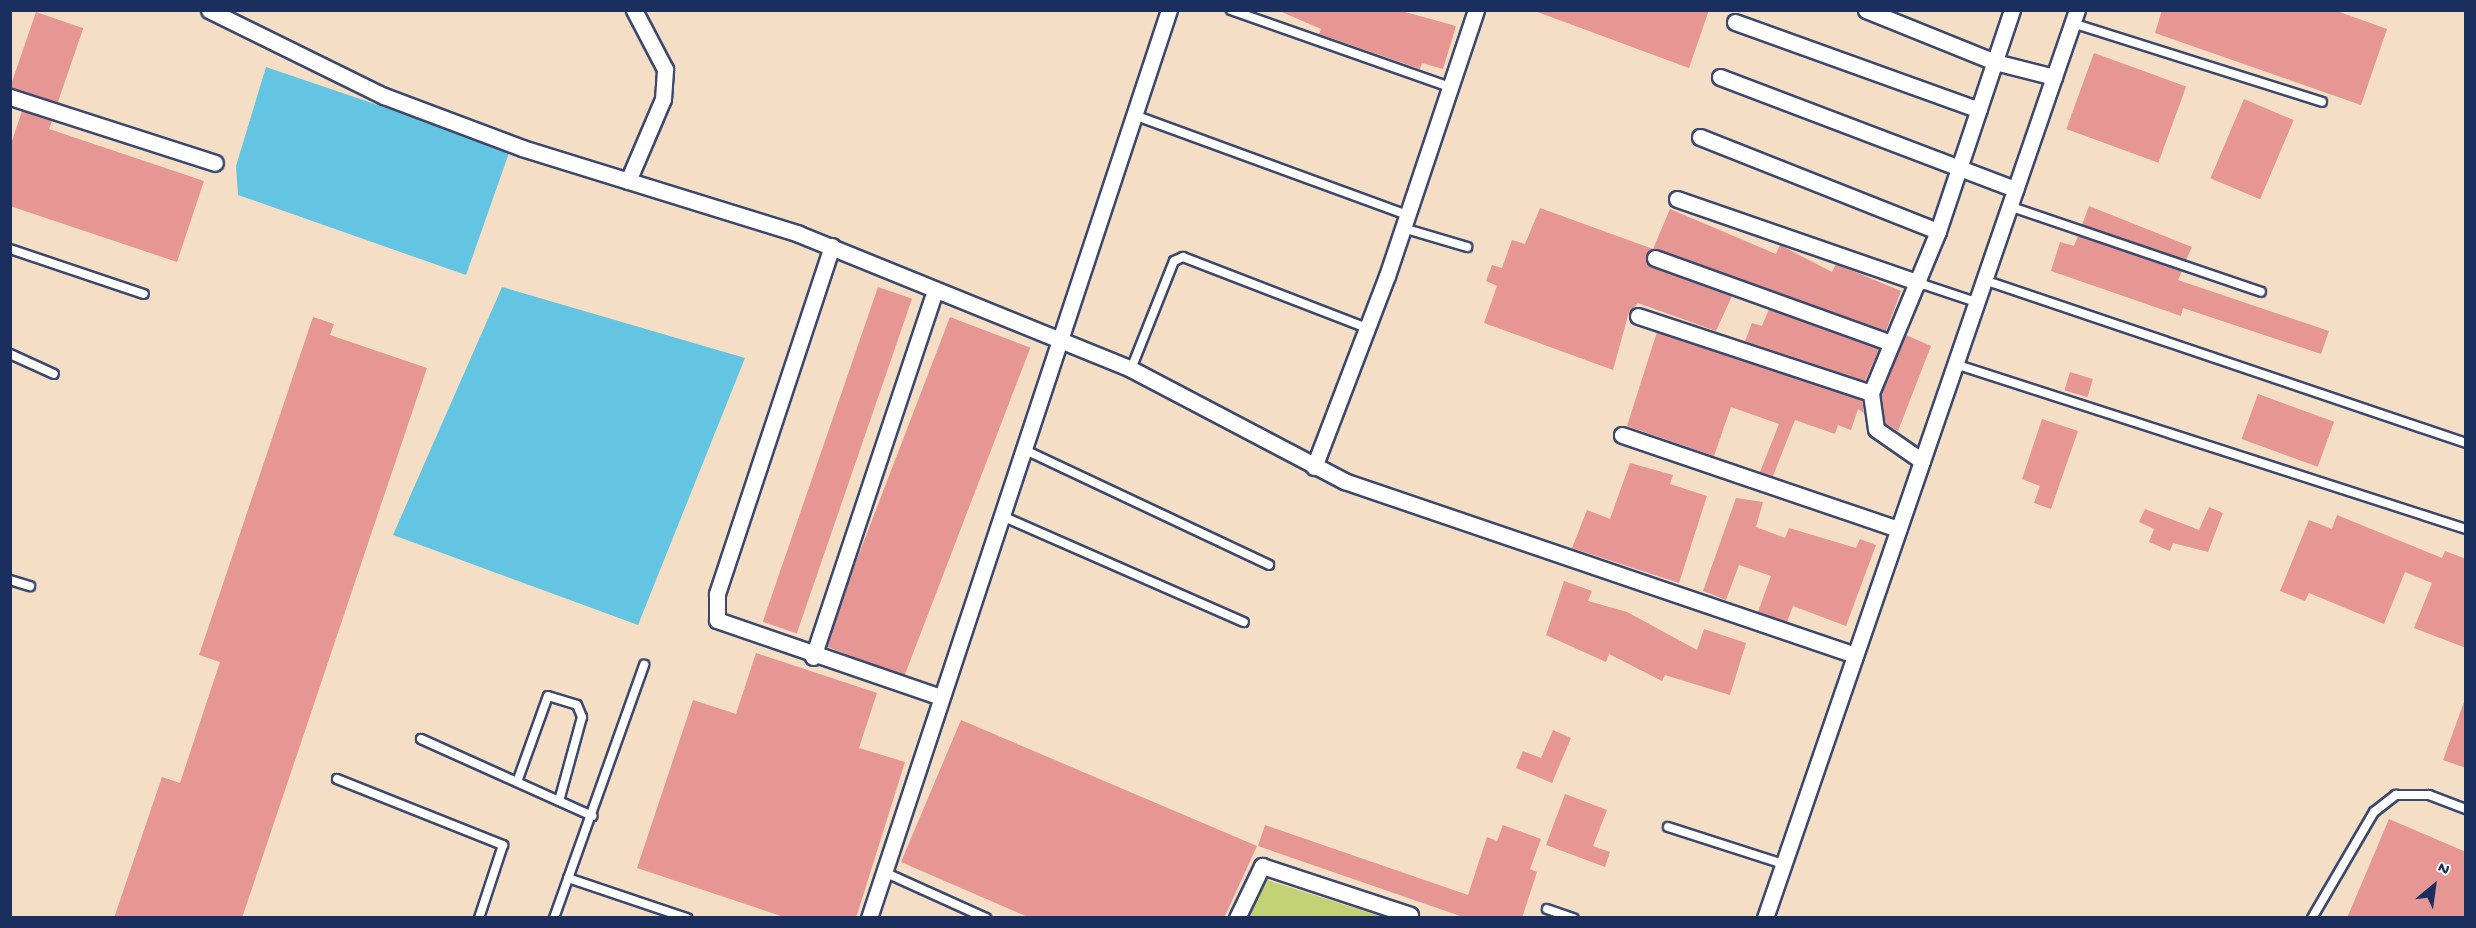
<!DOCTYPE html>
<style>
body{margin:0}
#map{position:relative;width:2476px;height:928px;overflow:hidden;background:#f4dec5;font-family:"Gochi Hand",sans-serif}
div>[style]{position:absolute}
.green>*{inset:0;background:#c2d274}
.water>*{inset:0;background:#64c5e2}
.building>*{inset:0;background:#e69693;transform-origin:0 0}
.roads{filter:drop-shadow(2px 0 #3c496d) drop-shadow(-2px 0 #3c496d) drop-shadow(0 2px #3c496d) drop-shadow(0 -2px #3c496d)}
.service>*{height:8px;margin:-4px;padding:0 4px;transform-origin:4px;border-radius:4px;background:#fff}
.minor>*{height:15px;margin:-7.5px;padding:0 7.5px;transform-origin:7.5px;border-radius:7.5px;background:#fff}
span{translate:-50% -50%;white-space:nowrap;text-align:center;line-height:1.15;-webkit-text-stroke:4.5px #f6f6f2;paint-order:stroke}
.frame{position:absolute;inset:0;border:12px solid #1b2f5e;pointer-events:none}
.north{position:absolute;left:2404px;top:856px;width:60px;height:60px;-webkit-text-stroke:4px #f6f6f2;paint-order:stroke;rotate:29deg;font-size:16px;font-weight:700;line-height:24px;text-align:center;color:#1b2f5e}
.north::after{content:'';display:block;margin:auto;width:21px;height:27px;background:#1b2f5e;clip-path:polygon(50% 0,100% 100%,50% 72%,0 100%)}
</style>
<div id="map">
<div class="green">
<i style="clip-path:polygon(1264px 879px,1383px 917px,1248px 917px)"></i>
</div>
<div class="water">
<i style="clip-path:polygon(266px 67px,510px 150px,466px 275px,238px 195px,236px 166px)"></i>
<i style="clip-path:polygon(502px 287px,745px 358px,638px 625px,393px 535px)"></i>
</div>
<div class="building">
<i style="clip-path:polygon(1277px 10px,1398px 10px,1456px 26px,1443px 69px,1422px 63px,1420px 69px,1319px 34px,1321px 29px)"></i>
<i style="clip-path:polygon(1532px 10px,1709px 10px,1689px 68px)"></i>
<i style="clip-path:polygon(2162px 10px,2334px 10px,2387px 29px,2361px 105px,2155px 33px)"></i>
<i style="left:36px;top:12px;width:50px;height:80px;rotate:19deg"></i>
<i style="left:2094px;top:53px;width:98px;height:81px;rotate:20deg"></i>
<i style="left:2244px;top:99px;width:54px;height:86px;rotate:23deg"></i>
<i style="clip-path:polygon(22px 111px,52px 121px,49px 129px,204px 181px,177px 262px,10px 206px,10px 147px)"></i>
<i style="clip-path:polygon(2089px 206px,2192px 247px,2186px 260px,2082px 225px)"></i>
<i style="clip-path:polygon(1540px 208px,1653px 249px,1646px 255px,1651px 267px,1732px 296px,1716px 331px,1638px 303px,1629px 312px,1613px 370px,1484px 323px,1497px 286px,1486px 281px,1492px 265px,1502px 268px,1512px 240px,1525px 244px)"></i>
<i style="clip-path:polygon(1670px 209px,1776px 254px,1780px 245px,1832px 272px,1836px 264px,1901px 291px,1886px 331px,1653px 249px)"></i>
<i style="clip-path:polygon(2078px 236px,2182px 271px,2178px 280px,2329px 331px,2321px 354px,2183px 308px,2181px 316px,2051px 271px,2060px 242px,2074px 246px)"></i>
<i style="left:878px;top:287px;width:36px;height:354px;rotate:19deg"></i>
<i style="clip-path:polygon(1769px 309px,1879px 349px,1865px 381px,1745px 341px,1752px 323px,1762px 326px)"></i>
<i style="clip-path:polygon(313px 317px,334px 324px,330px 335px,427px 368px,242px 918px,114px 918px,162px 777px,180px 783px,220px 662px,199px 655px)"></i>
<i style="left:950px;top:317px;width:86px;height:352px;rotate:21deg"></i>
<i style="clip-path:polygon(1657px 332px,1862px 400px,1864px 413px,1858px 409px,1851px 430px,1838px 425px,1835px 434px,1795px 420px,1773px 476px,1760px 472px,1779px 424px,1731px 407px,1714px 456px,1627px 426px)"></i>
<i style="clip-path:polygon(1906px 335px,1931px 346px,1898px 431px,1885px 423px,1881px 394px)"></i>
<i style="left:2070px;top:372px;width:24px;height:19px;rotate:17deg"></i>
<i style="left:2258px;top:394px;width:81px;height:48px;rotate:20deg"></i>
<i style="clip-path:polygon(2042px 419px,2078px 431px,2051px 509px,2034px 503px,2040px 486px,2022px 479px)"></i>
<i style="clip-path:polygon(1630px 463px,1673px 475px,1670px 484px,1707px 496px,1679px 583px,1572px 548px,1587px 510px,1610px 519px)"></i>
<i style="clip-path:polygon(1736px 498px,1763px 502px,1756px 527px,1785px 538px,1789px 528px,1856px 548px,1860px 539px,1876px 545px,1846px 626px,1793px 606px,1787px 622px,1758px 612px,1771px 576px,1739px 565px,1726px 600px,1703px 591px)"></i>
<i style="clip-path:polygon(2209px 507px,2223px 513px,2208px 552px,2173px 543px,2170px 551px,2149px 542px,2154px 529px,2139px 522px,2145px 509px,2199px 530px)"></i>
<i style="clip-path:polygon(2337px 515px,2442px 558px,2445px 551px,2466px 559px,2466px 648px,2414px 628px,2432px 583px,2405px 572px,2384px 624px,2309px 593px,2305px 601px,2280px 591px,2309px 520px,2332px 529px)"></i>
<i style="clip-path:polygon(1564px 581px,1592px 591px,1588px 601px,1627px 612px,1697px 650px,1704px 629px,1746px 643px,1730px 695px,1665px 675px,1662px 681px,1609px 654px,1606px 662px,1546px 635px)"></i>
<i style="clip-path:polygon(756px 653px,877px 693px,859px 748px,905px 762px,856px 918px,787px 918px,637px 868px,693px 700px,736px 714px)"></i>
<i style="clip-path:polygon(2464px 702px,2466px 702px,2466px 768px,2443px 760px)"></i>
<i style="clip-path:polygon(961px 720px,1257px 846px,1224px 918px,1030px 918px,901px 862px)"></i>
<i style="clip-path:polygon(1553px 730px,1571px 738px,1552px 783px,1516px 768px,1523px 751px,1541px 758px)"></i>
<i style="clip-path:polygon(1565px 794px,1607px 810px,1593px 846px,1610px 852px,1605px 867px,1546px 845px)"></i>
<i style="clip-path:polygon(2389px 819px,2466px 852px,2466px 918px,2347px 918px)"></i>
<i style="clip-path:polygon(1265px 825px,1468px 895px,1487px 837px,1497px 841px,1503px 825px,1541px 839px,1530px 869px,1537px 872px,1522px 918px,1466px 918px,1258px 846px)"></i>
</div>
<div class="roads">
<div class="service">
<i style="left:1231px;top:10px;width:232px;rotate:19.4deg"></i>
<i style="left:2072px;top:23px;width:262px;rotate:17.5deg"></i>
<i style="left:1134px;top:115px;width:292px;rotate:20.1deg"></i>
<i style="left:2009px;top:206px;width:266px;rotate:18.8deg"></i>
<i style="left:1403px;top:228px;width:67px;rotate:16.5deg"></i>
<i style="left:10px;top:249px;width:141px;rotate:18.6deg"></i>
<i style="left:1984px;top:280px;width:509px;rotate:18.68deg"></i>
<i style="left:1919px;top:283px;width:60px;rotate:18.4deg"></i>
<i style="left:10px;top:354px;width:48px;rotate:24.4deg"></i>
<i style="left:1955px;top:364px;width:537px;rotate:17.9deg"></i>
<i style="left:1131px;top:369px;width:116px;rotate:-68.3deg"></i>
<i style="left:1174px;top:261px;width:10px;rotate:-24deg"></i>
<i style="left:1183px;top:257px;width:197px;rotate:21.1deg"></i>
<i style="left:1023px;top:449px;width:272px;rotate:25.2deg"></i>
<i style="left:1002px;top:516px;width:264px;rotate:23.7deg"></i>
<i style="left:10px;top:580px;width:21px;rotate:17deg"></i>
<i style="left:421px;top:739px;width:188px;rotate:24.2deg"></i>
<i style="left:337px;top:779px;width:179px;rotate:21.7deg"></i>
<i style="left:503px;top:845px;width:77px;rotate:108.2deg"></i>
<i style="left:517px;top:782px;width:91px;rotate:-70.2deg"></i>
<i style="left:548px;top:696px;width:30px;rotate:17deg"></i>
<i style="left:577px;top:705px;width:13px;rotate:67deg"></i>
<i style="left:582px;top:717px;width:87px;rotate:105.3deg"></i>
<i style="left:1668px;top:827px;width:121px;rotate:17.8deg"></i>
<i style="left:884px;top:872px;width:112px;rotate:24.3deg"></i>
<i style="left:568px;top:878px;width:126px;rotate:18.6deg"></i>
<i style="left:1547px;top:909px;width:28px;rotate:19deg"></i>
<i style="left:554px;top:918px;width:269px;rotate:-70.4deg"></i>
<i style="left:2312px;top:918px;width:123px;rotate:-59.7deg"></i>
<i style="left:2374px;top:812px;width:28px;rotate:-38deg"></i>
<i style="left:2396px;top:795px;width:33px"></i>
<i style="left:2429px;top:795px;width:40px;rotate:21deg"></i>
</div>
<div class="minor">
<i style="left:209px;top:10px;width:195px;rotate:26.2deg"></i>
<i style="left:384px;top:96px;width:147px;rotate:20.6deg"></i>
<i style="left:522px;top:148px;width:290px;rotate:17.2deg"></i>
<i style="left:799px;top:234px;width:358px;rotate:22.1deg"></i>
<i style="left:1131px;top:369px;width:241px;rotate:27.7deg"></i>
<i style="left:1344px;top:481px;width:540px;rotate:18.8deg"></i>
<i style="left:1866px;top:10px;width:139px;rotate:22deg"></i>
<i style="left:1995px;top:62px;width:61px;rotate:14.3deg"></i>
<i style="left:1735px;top:22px;width:259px;rotate:19.8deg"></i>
<i style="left:1720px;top:77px;width:316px;rotate:20.8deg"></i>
<i style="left:10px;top:97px;width:215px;rotate:17.8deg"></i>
<i style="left:1700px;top:137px;width:256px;rotate:21.6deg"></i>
<i style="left:628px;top:181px;width:89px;rotate:-66.9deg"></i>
<i style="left:663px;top:99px;width:30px;rotate:-86deg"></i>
<i style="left:665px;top:69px;width:67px;rotate:-117.7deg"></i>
<i style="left:1677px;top:199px;width:256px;rotate:19.1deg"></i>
<i style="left:832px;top:246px;width:367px;rotate:108.3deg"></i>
<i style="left:717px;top:594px;width:26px;rotate:90deg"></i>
<i style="left:717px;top:620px;width:236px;rotate:19deg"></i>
<i style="left:1655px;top:258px;width:248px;rotate:19.8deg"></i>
<i style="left:1638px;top:316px;width:245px;rotate:18.3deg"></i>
<i style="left:1622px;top:435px;width:292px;rotate:18.8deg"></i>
<i style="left:1922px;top:461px;width:56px;rotate:-145.2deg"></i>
<i style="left:1876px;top:429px;width:36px;rotate:-98deg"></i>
<i style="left:1871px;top:393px;width:175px;rotate:-67.5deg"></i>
<i style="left:1938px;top:231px;width:233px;rotate:-71.5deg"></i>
<i style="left:1314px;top:467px;width:204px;rotate:-69.1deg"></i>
<i style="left:1387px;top:276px;width:280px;rotate:-71.5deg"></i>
<i style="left:813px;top:657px;width:387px;rotate:-71.6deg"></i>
<i style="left:869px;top:918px;width:956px;rotate:-71.72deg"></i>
<i style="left:1237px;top:918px;width:58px;rotate:-64.3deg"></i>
<i style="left:1262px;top:866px;width:156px;rotate:18.3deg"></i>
<i style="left:1765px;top:918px;width:960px;rotate:-71.04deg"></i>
</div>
</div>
<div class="frame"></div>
<div class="north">N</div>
</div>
